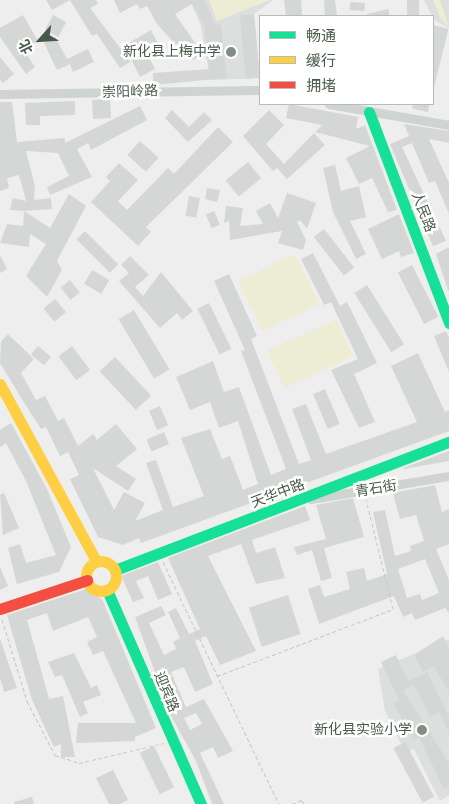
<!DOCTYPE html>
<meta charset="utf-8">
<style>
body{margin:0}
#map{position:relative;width:449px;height:804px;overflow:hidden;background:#efeeef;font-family:Figtree,"Noto Sans SC",sans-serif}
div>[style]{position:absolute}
.education>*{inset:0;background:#dddede}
.green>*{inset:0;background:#ecedd4;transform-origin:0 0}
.building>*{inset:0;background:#d4d7d5;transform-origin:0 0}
.path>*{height:1px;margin-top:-0.5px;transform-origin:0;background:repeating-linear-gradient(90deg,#c4c9bd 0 4px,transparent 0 6.5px)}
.street>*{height:9px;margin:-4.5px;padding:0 4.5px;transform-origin:4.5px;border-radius:4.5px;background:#d0d4d0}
.fast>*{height:11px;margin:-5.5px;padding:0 5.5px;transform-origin:5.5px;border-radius:5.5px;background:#16e098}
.slow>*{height:11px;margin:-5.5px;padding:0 5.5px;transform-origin:5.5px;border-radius:5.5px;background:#ffcf43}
.slow>.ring{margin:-5.5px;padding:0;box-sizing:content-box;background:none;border:11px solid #ffcf43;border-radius:50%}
.jam>*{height:11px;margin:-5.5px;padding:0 5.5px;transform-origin:5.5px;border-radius:5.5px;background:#f24e42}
.dots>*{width:14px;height:14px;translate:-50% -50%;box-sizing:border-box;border:2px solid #fff;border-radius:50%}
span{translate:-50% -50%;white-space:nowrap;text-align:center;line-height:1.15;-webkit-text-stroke:5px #fff;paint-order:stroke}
.poi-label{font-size:14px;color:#475a49}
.right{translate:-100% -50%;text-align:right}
.street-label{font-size:14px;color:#475a49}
.legend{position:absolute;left:259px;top:15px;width:175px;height:90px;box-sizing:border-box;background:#fff;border:1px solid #b5bdb6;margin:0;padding:6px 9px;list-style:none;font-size:15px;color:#475a49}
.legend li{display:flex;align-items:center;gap:10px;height:25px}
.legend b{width:25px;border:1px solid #b5bdb6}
.north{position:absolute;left:15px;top:15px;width:50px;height:50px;-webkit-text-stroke:4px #fff;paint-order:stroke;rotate:244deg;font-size:14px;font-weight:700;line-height:20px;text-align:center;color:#475a49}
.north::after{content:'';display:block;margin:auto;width:18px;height:22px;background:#475a49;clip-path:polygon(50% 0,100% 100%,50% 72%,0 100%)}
</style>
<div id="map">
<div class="education">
<i style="clip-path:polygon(190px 0,273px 0,254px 14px,260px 78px,210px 80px,201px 26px)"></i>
<i style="clip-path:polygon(424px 0,449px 0,449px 28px,434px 20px)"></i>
<i style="clip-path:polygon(449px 639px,449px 795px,440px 801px,414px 749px,405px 752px,385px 711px,378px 669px)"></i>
</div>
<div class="green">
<i style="clip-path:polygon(209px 0,270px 0,217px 21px)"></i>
<i style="clip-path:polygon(433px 0,440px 0,449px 27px,441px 19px)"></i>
<i style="left:295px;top:254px;width:55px;height:63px;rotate:64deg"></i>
<i style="left:336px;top:319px;width:41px;height:76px;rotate:65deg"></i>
</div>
<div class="building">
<i style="clip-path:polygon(46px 0,96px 0,98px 4px,90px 8px,120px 48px,151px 30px,163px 53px,150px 59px,155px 69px,140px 77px,132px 61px,120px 68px,97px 34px,92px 36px,70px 0,52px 10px)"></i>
<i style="clip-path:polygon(114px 0,205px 0,215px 25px,221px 24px,227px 78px,153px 85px,153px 73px,209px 69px,204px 25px,192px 4px,175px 14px,203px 54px,193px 60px,181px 41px,176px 45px,157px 24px,147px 6px,140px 9px,137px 4px,120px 13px)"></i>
<i style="clip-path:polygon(284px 0,301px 0,302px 16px,286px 16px)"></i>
<i style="clip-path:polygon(324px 0,335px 0,337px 16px,325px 16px)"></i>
<i style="left:407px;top:0;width:12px;height:16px"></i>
<i style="left:350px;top:2px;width:15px;height:8px;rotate:4deg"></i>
<i style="clip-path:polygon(388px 9px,390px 16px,367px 16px,367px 14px)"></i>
<i style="left:254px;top:14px;width:64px;height:14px;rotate:85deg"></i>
<i style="clip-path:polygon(23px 15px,38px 41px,23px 49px,35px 67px,26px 74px,0 37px,0 28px)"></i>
<i style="left:53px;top:15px;width:15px;height:17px;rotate:28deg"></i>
<i style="left:433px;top:25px;width:16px;height:86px;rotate:14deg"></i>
<i style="clip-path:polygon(55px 37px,67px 59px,88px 49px,94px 62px,73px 72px,70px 64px,57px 70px,44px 43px)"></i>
<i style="clip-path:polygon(0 57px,14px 74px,3px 83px,0 80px)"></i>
<i style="left:110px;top:99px;width:19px;height:18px;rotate:87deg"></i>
<i style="clip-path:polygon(75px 101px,75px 115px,40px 116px,40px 125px,26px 125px,25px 103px)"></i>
<i style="clip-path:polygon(0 102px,12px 102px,17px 142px,65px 138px,65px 143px,140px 106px,147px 120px,91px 150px,88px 143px,77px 149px,92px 177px,50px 195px,47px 187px,69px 176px,58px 153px,26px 151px,35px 186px,34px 200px,51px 198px,52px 209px,24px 211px,50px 228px,69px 194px,86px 206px,57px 261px,62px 270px,47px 297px,26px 276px,46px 244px,30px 234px,29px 247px,0 243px,7px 224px,23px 226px,24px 211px,10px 210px,13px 198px,26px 201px,19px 175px,7px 178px,9px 188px,0 191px)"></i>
<i style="clip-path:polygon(289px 104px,358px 117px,356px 129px,365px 125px,397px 210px,388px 212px,372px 178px,359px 184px,346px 158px,370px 146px,315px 132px,322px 125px,286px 118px)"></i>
<i style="clip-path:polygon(172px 110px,189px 127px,204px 112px,212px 120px,188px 142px,165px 118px)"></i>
<i style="clip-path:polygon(269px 110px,284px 125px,266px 144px,284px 164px,314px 133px,325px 145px,287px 179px,277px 168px,273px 171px,243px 136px)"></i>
<i style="clip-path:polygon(404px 124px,449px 131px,449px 143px,429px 139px,449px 183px,449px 214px,435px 181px,429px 183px,412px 143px,402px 147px,446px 241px,433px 246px,390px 144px,409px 136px)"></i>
<i style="clip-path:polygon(218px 127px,233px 142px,146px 227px,151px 232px,138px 246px,91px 202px,110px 181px,106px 177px,119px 163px,138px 180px,118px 201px,127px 210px,168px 168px,174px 174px)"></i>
<i style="left:140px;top:141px;width:25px;height:19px;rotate:42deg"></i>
<i style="left:248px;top:162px;width:21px;height:29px;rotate:51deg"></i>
<i style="clip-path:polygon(335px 165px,341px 191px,359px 186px,366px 217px,350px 221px,366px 254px,356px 259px,333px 212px,323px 168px)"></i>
<i style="clip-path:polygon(207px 188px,220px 190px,217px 202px,205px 199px)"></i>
<i style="clip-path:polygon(287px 193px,316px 203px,307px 229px,300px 220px,297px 222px,306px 240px,303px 250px,278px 243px,282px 231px,230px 240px,229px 221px,224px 223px,226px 206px,243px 208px,240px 226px,263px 224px,256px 211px,270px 203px,278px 218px)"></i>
<i style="left:189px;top:196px;width:11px;height:20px;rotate:10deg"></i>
<i style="left:214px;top:211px;width:15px;height:9px;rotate:67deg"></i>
<i style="clip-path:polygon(399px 214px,414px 253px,401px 257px,399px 251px,382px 259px,368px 229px)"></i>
<i style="left:324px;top:229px;width:49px;height:13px;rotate:52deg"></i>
<i style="left:85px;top:231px;width:47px;height:12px;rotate:45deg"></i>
<i style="clip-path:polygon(449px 247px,449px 290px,448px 290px,436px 254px)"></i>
<i style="clip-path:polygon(313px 253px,340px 306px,347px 302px,377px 363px,354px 374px,375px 422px,359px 428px,331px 370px,358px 359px,331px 302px,324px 305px,301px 259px)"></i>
<i style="clip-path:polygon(0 255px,7px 269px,0 273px)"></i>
<i style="clip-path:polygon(130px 256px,149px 275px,135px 287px,143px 296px,161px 272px,193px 311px,182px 320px,177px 313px,160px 328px,119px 281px,129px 273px,121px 265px)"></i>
<i style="left:412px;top:265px;width:58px;height:16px;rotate:63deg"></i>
<i style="left:92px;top:270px;width:20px;height:16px;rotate:30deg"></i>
<i style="clip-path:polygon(229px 274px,257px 336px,251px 339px,299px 464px,311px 460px,292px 409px,306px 404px,326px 454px,417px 422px,391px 366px,418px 353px,445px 412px,449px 410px,449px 431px,141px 543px,139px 538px,123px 545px,98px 537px,70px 479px,79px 475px,68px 452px,60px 456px,46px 427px,41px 429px,25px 404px,0 363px,1px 342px,8px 334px,34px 359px,21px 373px,36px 400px,45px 396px,58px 421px,64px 418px,78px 446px,93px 434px,97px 440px,116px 424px,137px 449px,116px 466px,136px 479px,128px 491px,93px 468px,114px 510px,124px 492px,145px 503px,135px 521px,163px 510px,146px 463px,156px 460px,173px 507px,204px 496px,181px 438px,210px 429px,222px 459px,230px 456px,243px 490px,258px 484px,238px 421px,219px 428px,210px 402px,190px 410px,176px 377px,213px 361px,224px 392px,239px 387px,271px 475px,286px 469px,241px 351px,245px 350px,214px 281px)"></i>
<i style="left:70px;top:280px;width:16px;height:12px;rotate:52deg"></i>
<i style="left:367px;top:285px;width:70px;height:15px;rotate:58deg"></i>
<i style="left:55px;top:299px;width:17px;height:15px;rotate:50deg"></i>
<i style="left:209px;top:303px;width:51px;height:13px;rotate:64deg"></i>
<i style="left:134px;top:310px;width:69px;height:18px;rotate:59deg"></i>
<i style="clip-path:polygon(446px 331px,449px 338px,449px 372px,434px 336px)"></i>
<i style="left:38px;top:346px;width:17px;height:11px;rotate:40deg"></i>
<i style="left:72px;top:346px;width:30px;height:17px;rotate:53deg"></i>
<i style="left:115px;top:357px;width:53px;height:21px;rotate:47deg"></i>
<i style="left:325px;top:389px;width:38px;height:13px;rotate:67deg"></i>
<i style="left:160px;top:406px;width:21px;height:12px;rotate:67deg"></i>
<i style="clip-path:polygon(11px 423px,47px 489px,71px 547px,59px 572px,17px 584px,8px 548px,20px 544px,26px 563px,56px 555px,26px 481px,6px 443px,0 447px,0 430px)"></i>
<i style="left:164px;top:432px;width:13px;height:19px;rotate:67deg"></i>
<i style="clip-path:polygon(449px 451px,449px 461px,403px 469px,403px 468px)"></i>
<i style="clip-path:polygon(evenodd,435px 485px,442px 512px,449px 509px,449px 544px,436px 549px,449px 580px,449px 613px,445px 608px,415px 620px,412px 613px,403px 617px,394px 596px,319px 624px,308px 589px,320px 585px,324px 597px,350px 589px,346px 572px,364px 568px,367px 581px,387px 574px,373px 512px,385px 510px,395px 556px,411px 551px,410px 546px,424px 541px,416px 515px,400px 519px,393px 493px,435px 485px,425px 559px,439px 593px,422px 600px,420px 594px,407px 598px,398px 569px,425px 559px)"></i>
<i style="clip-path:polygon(4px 493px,19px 528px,3px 535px,0 495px)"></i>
<i style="clip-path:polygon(353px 498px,364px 537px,324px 548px,332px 578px,321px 581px,312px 550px,297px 555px,294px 547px,326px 539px,316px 505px)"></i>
<i style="clip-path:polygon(evenodd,305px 506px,310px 520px,252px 540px,256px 553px,275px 547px,285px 578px,256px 584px,241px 544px,208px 556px,256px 651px,220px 665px,206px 636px,195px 641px,213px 684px,195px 692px,184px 667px,171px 672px,186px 707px,204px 699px,233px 751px,218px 758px,213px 747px,200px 753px,224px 804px,212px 804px,196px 761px,170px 714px,135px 617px,161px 606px,166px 615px,149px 623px,164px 655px,176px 649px,173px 642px,180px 638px,168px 612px,176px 608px,189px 634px,200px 629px,168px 558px,305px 506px,196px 713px,202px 724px,190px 730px,184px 718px,196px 713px)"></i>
<i style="clip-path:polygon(158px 562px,172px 594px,158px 600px,148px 576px,136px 581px,144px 598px,133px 602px,121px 576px)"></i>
<i style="clip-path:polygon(0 567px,8px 586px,0 590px)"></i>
<i style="clip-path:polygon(89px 588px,103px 601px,156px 728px,135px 737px,135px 741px,76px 743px,78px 723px,136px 723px,103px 651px,93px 655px,87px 642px,97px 637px,88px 617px,53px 631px,47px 613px,27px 620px,49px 699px,63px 696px,75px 757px,61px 757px,61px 744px,54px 747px,32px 700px,7px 615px)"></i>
<i style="left:288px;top:595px;width:41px;height:41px;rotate:72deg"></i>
<i style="clip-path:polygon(443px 636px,449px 648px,449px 692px,434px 666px,423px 672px,414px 655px)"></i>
<i style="clip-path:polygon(0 639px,17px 688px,4px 692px,0 678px)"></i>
<i style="clip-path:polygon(74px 653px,91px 688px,97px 685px,101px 695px,83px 702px,88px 713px,80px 717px,62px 675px,55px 677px,48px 662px)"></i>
<i style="clip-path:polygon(396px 655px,408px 681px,427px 672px,449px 716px,449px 732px,439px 712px,430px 717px,414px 685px,403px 690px,449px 763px,449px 787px,444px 789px,419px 737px,414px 740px,393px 703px,399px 700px,381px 662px)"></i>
<i style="left:405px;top:742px;width:62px;height:13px;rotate:62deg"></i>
<i style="left:154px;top:746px;width:46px;height:16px;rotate:64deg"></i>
<i style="clip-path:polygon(113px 770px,128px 800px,120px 804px,109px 804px,96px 778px)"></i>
<i style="clip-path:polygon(32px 797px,34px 804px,14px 804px,14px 802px)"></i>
</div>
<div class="path">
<i style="left:163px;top:562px;width:268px;rotate:64.4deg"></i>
<i style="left:2px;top:619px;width:86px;rotate:73deg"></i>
<i style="left:27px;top:701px;width:61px;rotate:62.6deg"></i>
<i style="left:55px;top:755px;width:25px;rotate:18deg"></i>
<i style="left:79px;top:763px;width:87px;rotate:-13.2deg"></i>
<i style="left:217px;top:676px;width:188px;rotate:-20.8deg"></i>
<i style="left:393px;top:609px;width:113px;rotate:-103.8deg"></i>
<i style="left:292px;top:804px;width:10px;rotate:-24deg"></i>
<i style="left:301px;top:800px;width:6px;rotate:45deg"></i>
</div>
<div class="street">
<i style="left:0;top:94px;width:260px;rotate:-0.9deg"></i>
<i style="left:329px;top:104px;width:122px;rotate:9.9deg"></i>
<i style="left:311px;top:499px;width:140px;rotate:-9.5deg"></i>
</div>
<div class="fast">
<i style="left:369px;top:112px;width:226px;rotate:69.2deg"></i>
<i style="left:115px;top:570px;width:358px;rotate:-21deg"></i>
<i style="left:107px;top:590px;width:234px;rotate:66.3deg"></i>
</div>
<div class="slow">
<i style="left:0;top:384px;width:201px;rotate:61.5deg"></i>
<i class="ring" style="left:86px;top:561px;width:19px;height:19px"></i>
</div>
<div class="jam">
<i style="left:0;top:609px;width:92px;rotate:-18.4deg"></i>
</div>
<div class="dots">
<i style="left:231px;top:52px;background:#828e83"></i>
<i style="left:422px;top:730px;background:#828e83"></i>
</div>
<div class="poi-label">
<span class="right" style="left:221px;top:52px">新化县上梅中学</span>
<span class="right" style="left:412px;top:730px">新化县实验小学</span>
</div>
<div class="street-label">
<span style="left:130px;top:92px;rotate:-2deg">崇阳岭路</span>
<span style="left:423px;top:212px;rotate:69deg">人民路</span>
<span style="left:376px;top:489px;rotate:-9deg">青石街</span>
<span style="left:278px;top:494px;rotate:-21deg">天华中路</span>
<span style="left:166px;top:692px;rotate:67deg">迎宾路</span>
</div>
<ul class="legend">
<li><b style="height:6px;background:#16e098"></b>畅通</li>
<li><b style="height:6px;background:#ffcf43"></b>缓行</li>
<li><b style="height:6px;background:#f24e42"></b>拥堵</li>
</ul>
<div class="north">北</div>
</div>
